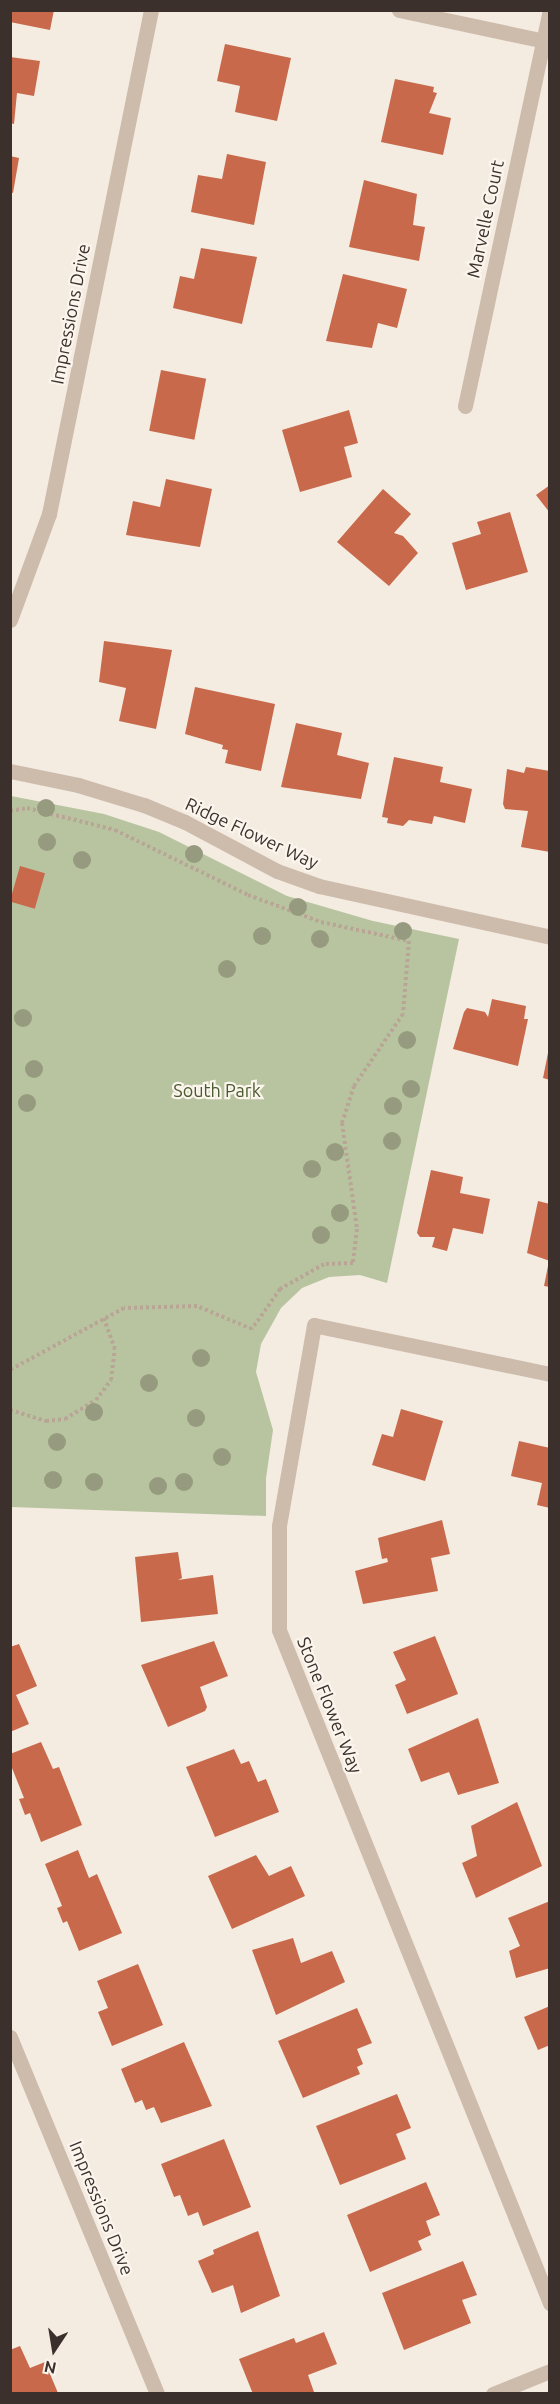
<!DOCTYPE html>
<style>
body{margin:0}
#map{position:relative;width:560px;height:2404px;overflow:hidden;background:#f4ebe1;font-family:Ubuntu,sans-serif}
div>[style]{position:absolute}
.green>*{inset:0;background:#b8c4a0}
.building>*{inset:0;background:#c8694b;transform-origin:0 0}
.path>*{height:4px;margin-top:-2px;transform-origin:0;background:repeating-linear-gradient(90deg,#b9a596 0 3px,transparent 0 6px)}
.street>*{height:15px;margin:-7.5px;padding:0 7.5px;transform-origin:7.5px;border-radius:7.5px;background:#cdbbac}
.trees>*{width:18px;height:18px;margin:-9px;border-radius:50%;background:#969b7f}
span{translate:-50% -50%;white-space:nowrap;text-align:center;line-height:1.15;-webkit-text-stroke:4.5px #fbf5ee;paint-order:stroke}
.street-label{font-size:18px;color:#3b302b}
.park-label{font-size:18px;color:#4a5a2e}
.frame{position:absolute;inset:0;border:12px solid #3b302b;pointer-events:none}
.north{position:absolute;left:24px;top:2320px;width:60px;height:60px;-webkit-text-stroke:4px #fbf5ee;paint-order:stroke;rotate:192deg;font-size:16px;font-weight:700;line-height:24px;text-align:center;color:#3b302b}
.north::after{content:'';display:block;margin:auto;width:21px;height:27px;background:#3b302b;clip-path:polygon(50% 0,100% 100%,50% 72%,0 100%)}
</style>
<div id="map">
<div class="green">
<i style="clip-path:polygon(11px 796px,104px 814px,159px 832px,287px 896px,373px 921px,459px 939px,387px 1283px,360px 1275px,329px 1277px,302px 1288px,281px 1308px,261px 1344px,256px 1372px,273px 1430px,266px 1478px,266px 1516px,11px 1507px)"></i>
</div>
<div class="building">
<i style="clip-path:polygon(10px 10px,54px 10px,50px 30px,10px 22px)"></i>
<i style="clip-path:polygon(225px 44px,291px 58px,277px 121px,235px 112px,240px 86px,217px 81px)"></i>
<i style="clip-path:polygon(10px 57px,40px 61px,34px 96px,17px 93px,14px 124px,10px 123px)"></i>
<i style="clip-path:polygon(395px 79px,434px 87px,433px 92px,437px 93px,429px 113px,451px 118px,443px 155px,381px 142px)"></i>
<i style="clip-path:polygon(227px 154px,266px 162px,254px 225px,191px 212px,198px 175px,222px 179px)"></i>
<i style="clip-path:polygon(10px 156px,19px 158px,13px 193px,10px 192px)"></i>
<i style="clip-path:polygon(364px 180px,417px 194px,413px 225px,425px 227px,419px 261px,349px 247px)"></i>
<i style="clip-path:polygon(201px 248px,257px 257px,242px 324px,173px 308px,180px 276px,194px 279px)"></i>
<i style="clip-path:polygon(343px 274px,407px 289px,397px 328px,378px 323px,372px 348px,326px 341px)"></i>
<i style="left:161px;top:370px;width:46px;height:62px;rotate:11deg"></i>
<i style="clip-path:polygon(349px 410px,358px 443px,344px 447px,352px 477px,300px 492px,282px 430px)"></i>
<i style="clip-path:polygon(166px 479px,212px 489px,200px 547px,126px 535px,133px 501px,160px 507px)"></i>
<i style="clip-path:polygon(550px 485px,550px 513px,536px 495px)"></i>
<i style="clip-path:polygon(383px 489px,411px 514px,394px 533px,403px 536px,418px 553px,389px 586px,337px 542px)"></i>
<i style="clip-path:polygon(510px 512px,528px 572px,466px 590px,452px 543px,481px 534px,477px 522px)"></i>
<i style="clip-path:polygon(104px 641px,172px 650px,156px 729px,119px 721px,126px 688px,99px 682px)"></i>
<i style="clip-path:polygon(195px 687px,275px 704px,261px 771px,225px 763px,228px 750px,222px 749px,223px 745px,185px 734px)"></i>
<i style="clip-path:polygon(296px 723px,342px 733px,337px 755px,369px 763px,361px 799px,281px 787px)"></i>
<i style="clip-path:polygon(394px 757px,443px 767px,440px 782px,472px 789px,465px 823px,434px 816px,432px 824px,409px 820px,403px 826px,387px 823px,388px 818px,382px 817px)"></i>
<i style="clip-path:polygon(526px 767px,550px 771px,550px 852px,521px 847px,528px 811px,505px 809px,503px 804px,507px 769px,524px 773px)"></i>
<i style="left:20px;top:866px;width:26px;height:37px;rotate:16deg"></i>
<i style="clip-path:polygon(492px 999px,526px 1006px,524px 1019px,528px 1019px,518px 1066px,453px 1049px,464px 1012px,467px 1008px,485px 1012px,488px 1017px)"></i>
<i style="clip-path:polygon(548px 1053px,550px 1053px,550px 1080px,543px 1078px)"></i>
<i style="clip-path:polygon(431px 1170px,463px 1177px,460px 1193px,490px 1199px,483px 1234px,453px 1228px,447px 1251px,432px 1247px,435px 1237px,420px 1237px,417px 1233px)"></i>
<i style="clip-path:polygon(538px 1201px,550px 1204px,550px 1261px,527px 1253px)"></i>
<i style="clip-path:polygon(548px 1266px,550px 1266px,550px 1287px,544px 1286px)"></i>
<i style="clip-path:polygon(401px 1409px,443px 1421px,425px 1481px,372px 1465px,382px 1434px,393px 1437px)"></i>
<i style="clip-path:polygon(519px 1441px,550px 1448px,550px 1508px,537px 1505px,542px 1483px,511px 1476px)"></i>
<i style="clip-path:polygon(442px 1520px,450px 1554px,431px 1558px,438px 1591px,363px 1604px,355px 1571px,388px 1562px,387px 1558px,382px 1559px,378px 1538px)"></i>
<i style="clip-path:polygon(178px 1552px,182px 1578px,178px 1580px,213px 1575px,218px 1614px,141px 1622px,135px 1557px)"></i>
<i style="clip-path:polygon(435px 1636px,458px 1694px,407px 1714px,395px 1685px,406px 1680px,393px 1652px)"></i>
<i style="clip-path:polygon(214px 1641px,228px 1676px,200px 1687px,207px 1707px,205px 1711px,168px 1727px,141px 1665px)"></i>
<i style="clip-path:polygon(19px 1644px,37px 1686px,16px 1695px,29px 1724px,10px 1732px,10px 1647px)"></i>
<i style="clip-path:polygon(478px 1718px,499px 1783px,458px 1795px,449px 1772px,421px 1782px,408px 1749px)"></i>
<i style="clip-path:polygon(41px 1742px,53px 1769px,59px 1767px,82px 1825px,41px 1842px,30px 1813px,25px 1815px,19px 1799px,24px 1798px,10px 1763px,10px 1754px)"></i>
<i style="clip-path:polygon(234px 1749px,241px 1764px,249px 1761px,258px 1782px,266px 1779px,279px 1812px,215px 1837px,186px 1767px)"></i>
<i style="clip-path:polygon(517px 1802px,542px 1866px,476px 1898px,462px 1863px,477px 1856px,471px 1826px)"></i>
<i style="clip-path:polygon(78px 1850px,89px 1878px,97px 1874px,122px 1933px,79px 1951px,67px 1921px,63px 1923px,57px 1908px,62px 1906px,45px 1864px)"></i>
<i style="clip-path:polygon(256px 1855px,269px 1876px,291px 1866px,305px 1896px,232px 1929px,208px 1876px)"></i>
<i style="clip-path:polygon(550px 1901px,550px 1968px,516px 1978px,509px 1951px,520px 1946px,508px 1918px)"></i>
<i style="clip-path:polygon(293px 1938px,301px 1963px,332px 1951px,345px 1982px,276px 2015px,252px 1950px)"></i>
<i style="clip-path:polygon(138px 1964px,163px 2025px,112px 2046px,98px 2012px,108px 2008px,97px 1981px)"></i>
<i style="clip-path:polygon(550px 2006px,550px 2045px,538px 2050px,524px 2017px)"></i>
<i style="clip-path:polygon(357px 2008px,372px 2043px,357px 2049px,363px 2064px,357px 2067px,360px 2074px,303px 2098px,278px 2041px)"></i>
<i style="clip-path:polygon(184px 2042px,212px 2106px,161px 2123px,154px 2107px,146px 2110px,142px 2100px,135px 2103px,121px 2069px)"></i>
<i style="clip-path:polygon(397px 2094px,411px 2128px,396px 2134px,406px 2159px,340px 2185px,316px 2126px)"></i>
<i style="clip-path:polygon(224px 2139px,251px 2207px,203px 2226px,198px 2212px,188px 2216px,180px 2195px,174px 2197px,161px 2164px)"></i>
<i style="clip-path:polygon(426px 2182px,440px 2215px,426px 2221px,431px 2235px,418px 2241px,422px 2250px,370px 2272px,347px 2215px)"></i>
<i style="clip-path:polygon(258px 2231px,280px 2296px,241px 2313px,233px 2285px,212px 2293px,198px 2261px,214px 2254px,213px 2250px)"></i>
<i style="clip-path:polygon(463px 2261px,477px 2295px,462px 2300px,471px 2323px,404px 2350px,382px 2293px)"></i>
<i style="clip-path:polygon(324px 2332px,337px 2364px,308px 2375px,314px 2392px,253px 2394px,239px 2359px,294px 2338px,296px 2343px)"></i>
<i style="clip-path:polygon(20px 2346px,30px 2368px,45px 2362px,58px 2393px,10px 2394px,10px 2350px)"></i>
</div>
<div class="path">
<i style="left:10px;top:811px;width:17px;rotate:-10deg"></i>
<i style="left:27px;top:808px;width:91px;rotate:14deg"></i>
<i style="left:115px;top:830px;width:148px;rotate:26deg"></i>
<i style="left:248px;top:895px;width:78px;rotate:20.3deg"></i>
<i style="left:321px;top:922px;width:90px;rotate:12.2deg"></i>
<i style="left:409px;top:941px;width:73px;rotate:94.7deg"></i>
<i style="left:403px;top:1014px;width:87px;rotate:124.2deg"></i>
<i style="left:354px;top:1086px;width:39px;rotate:108deg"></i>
<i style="left:342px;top:1123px;width:107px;rotate:81.9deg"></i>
<i style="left:357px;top:1229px;width:34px;rotate:97deg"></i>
<i style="left:353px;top:1263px;width:29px;rotate:178deg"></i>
<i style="left:324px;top:1264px;width:51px;rotate:150.4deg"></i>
<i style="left:280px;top:1289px;width:49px;rotate:125deg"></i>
<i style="left:252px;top:1329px;width:60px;rotate:-157.3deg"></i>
<i style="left:197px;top:1306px;width:73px;rotate:178.4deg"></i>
<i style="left:124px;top:1308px;width:130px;rotate:151.5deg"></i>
<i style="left:10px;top:1410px;width:38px;rotate:17deg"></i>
<i style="left:46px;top:1421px;width:19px;rotate:-6deg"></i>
<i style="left:65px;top:1419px;width:36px;rotate:-32deg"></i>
<i style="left:96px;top:1400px;width:25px;rotate:-53deg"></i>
<i style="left:111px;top:1380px;width:31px;rotate:-83deg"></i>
<i style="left:115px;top:1349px;width:33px;rotate:-110deg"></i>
</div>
<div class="street">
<i style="left:399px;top:10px;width:154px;rotate:12deg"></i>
<i style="left:465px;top:406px;width:404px;rotate:-77.9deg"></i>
<i style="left:10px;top:620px;width:113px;rotate:-69.8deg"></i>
<i style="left:49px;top:514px;width:514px;rotate:-78.56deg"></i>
<i style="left:10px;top:771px;width:69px;rotate:11.6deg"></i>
<i style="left:78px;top:785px;width:69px;rotate:16.9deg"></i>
<i style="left:144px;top:805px;width:44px;rotate:22.5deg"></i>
<i style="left:185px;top:822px;width:104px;rotate:28deg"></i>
<i style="left:277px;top:871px;width:45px;rotate:19.7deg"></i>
<i style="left:319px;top:886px;width:237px;rotate:12.4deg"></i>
<i style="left:550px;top:1374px;width:241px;rotate:-168.3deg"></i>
<i style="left:314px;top:1325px;width:204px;rotate:99.9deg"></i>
<i style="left:279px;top:1526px;width:104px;rotate:90deg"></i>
<i style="left:279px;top:1630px;width:726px;rotate:68.07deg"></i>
<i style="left:10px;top:2037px;width:386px;rotate:67.6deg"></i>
<i style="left:493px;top:2394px;width:61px;rotate:-22deg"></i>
</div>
<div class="trees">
<i style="left:46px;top:808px"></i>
<i style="left:47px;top:842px"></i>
<i style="left:194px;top:854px"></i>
<i style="left:82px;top:860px"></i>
<i style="left:298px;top:907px"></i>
<i style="left:403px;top:931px"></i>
<i style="left:262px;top:936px"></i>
<i style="left:320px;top:939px"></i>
<i style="left:227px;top:969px"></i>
<i style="left:23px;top:1018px"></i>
<i style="left:407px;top:1040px"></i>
<i style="left:34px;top:1069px"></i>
<i style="left:411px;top:1089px"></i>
<i style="left:27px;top:1103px"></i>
<i style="left:393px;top:1106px"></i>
<i style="left:392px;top:1141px"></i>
<i style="left:335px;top:1152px"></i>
<i style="left:312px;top:1169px"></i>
<i style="left:340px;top:1213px"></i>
<i style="left:321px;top:1235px"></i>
<i style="left:201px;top:1358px"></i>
<i style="left:149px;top:1383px"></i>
<i style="left:94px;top:1412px"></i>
<i style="left:196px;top:1418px"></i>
<i style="left:57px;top:1442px"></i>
<i style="left:222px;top:1457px"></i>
<i style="left:53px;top:1480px"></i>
<i style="left:94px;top:1482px"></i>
<i style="left:184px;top:1482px"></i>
<i style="left:158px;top:1486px"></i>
</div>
<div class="street-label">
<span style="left:485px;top:219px;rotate:-78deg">Marvelle Court</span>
<span style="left:70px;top:314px;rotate:-79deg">Impressions Drive</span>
<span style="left:252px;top:833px;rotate:25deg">Ridge Flower Way</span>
<span style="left:330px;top:1705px;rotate:68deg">Stone Flower Way</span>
<span style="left:102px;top:2208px;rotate:68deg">Impressions Drive</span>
</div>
<div class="park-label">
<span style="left:217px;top:1090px">South Park</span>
</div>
<div class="frame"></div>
<div class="north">N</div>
</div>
